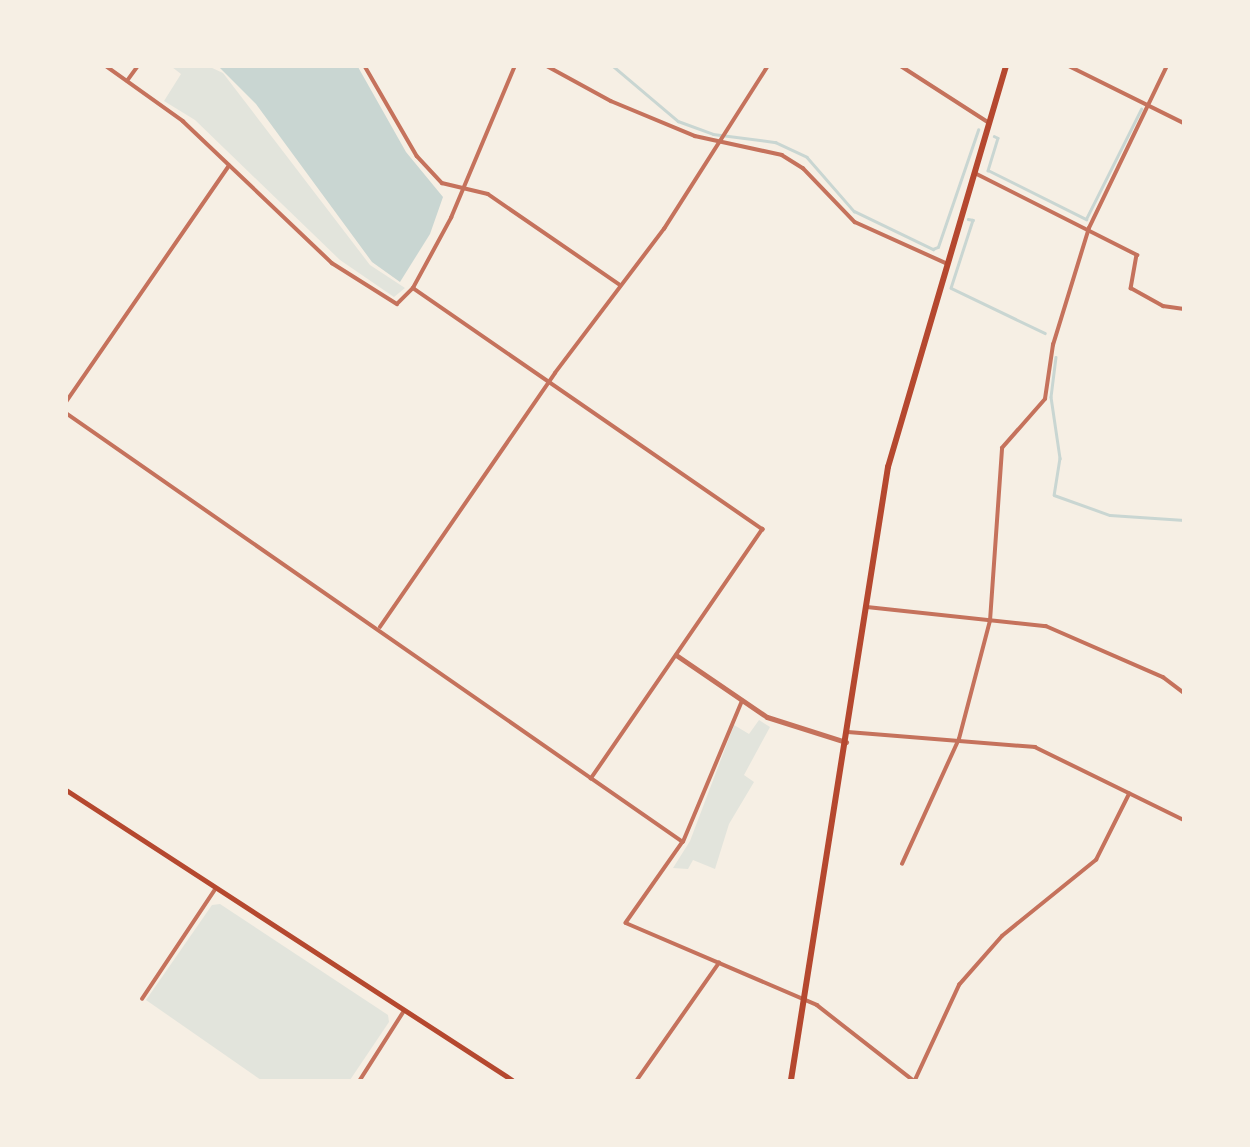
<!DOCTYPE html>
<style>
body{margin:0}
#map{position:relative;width:1250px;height:1147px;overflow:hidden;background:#f6efe4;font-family:"Playfair Display",serif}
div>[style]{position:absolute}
.green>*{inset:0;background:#e2e4dc}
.water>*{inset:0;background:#c9d6d2}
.stream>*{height:2.5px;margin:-1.25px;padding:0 1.25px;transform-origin:1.25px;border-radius:1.25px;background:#c9d6d2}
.minor>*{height:3.5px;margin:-1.75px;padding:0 1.75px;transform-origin:1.75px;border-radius:1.75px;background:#c5725c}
.tertiary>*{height:5px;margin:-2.5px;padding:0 2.5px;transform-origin:2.5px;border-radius:2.5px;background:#c5725c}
.secondary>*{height:5px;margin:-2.5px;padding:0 2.5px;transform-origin:2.5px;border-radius:2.5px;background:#b5482f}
.trunk>*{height:6px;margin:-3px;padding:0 3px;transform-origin:3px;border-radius:3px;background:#b5482f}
span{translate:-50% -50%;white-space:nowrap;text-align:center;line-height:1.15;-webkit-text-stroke:7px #f6efe4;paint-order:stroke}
.frame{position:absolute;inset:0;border:68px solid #f6efe4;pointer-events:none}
</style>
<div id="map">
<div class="green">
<i style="clip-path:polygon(172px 67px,210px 67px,223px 73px,370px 265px,405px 288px,394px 297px,340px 260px,195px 120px,164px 101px,181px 74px)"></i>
<i style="clip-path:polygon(759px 720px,770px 727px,744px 775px,754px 782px,729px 824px,715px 869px,693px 860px,688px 869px,673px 868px,690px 841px,734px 725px,749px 734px)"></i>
<i style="clip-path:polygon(220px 904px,388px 1015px,389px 1022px,350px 1080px,261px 1080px,146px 1000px,212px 905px)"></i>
</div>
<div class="water">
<i style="clip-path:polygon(219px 67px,358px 67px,406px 152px,443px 197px,430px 234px,400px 282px,372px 262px,256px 104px)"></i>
</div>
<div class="stream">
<i style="left:613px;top:66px;width:85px;rotate:40.2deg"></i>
<i style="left:678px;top:121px;width:37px;rotate:20deg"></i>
<i style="left:713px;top:134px;width:63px;rotate:7.4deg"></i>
<i style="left:775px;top:142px;width:35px;rotate:25deg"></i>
<i style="left:807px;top:157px;width:72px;rotate:49deg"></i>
<i style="left:854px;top:211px;width:88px;rotate:25.7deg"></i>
<i style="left:933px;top:249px;width:5px;rotate:-22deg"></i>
<i style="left:938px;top:247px;width:124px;rotate:-71.1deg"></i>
<i style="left:994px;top:136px;width:4px;rotate:27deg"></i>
<i style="left:998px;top:138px;width:34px;rotate:107deg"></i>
<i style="left:988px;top:170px;width:110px;rotate:26.6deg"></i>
<i style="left:1086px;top:219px;width:123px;rotate:-63.4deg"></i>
<i style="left:968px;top:219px;width:5px;rotate:11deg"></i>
<i style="left:973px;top:220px;width:71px;rotate:107.9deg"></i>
<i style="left:951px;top:288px;width:104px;rotate:25.6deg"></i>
<i style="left:1056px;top:357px;width:40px;rotate:97.1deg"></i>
<i style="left:1051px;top:397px;width:62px;rotate:81.6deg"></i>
<i style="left:1060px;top:458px;width:37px;rotate:99deg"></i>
<i style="left:1054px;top:495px;width:59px;rotate:19.7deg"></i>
<i style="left:1110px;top:515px;width:74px;rotate:3.9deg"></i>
</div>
<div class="minor">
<i style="left:106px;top:66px;width:95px;rotate:35.5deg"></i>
<i style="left:183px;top:121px;width:206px;rotate:43.6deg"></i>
<i style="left:332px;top:263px;width:77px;rotate:32.2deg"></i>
<i style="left:397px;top:304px;width:23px;rotate:-45deg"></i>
<i style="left:413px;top:288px;width:80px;rotate:-61.5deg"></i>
<i style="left:451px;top:218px;width:165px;rotate:-67.2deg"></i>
<i style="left:365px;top:66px;width:104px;rotate:60deg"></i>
<i style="left:417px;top:156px;width:37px;rotate:47deg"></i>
<i style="left:442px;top:183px;width:47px;rotate:13.4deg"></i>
<i style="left:488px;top:194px;width:159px;rotate:34.5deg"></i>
<i style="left:547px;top:66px;width:73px;rotate:28.7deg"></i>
<i style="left:611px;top:101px;width:91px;rotate:22.6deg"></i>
<i style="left:695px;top:136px;width:89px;rotate:12.3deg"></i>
<i style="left:782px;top:155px;width:25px;rotate:32deg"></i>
<i style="left:803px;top:168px;width:75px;rotate:46.1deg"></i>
<i style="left:855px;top:222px;width:100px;rotate:24.3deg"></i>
<i style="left:901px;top:66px;width:103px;rotate:32.8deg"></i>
<i style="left:1069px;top:66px;width:128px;rotate:26.4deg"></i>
<i style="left:127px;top:81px;width:19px;rotate:-54deg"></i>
<i style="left:975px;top:173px;width:182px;rotate:26.8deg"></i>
<i style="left:1137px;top:255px;width:34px;rotate:100deg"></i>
<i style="left:1131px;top:288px;width:37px;rotate:29deg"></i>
<i style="left:1163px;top:306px;width:21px;rotate:8deg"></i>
<i style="left:413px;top:288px;width:425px;rotate:34.6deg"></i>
<i style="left:763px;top:529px;width:303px;rotate:124.5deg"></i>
<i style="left:66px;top:402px;width:287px;rotate:-55.4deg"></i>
<i style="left:66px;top:413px;width:751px;rotate:34.81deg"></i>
<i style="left:683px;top:842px;width:99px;rotate:125.1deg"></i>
<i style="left:626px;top:923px;width:208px;rotate:23.2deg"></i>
<i style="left:817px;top:1005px;width:122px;rotate:38deg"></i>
<i style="left:867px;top:607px;width:180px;rotate:6.1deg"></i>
<i style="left:1046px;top:626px;width:128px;rotate:23.6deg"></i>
<i style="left:1163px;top:677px;width:26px;rotate:37deg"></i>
<i style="left:380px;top:627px;width:308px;rotate:-55.4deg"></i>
<i style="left:555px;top:373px;width:181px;rotate:-52.9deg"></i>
<i style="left:664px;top:229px;width:193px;rotate:-57.5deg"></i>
<i style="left:848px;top:732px;width:188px;rotate:4.6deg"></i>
<i style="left:1035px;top:747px;width:166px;rotate:26.1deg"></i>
<i style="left:683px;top:842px;width:153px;rotate:-67.3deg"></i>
<i style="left:902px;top:864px;width:137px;rotate:-65.5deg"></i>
<i style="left:959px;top:739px;width:122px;rotate:-75.3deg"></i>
<i style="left:990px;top:621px;width:173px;rotate:-86deg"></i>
<i style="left:1002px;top:448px;width:65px;rotate:-48.7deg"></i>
<i style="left:1045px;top:399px;width:55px;rotate:-81.6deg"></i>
<i style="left:1053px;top:345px;width:122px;rotate:-72.9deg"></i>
<i style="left:1089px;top:228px;width:180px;rotate:-64.3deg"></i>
<i style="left:142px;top:999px;width:133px;rotate:-56.3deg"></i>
<i style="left:360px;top:1080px;width:82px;rotate:-57.5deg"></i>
<i style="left:637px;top:1080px;width:143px;rotate:-55deg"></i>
<i style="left:915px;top:1080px;width:105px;rotate:-65.1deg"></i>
<i style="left:959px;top:985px;width:65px;rotate:-48.7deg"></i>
<i style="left:1002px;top:936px;width:121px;rotate:-39deg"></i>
<i style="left:1096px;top:860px;width:74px;rotate:-63.4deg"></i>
</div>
<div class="tertiary">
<i style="left:676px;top:655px;width:110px;rotate:34.3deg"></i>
<i style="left:767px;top:717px;width:83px;rotate:17.6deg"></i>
</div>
<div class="secondary">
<i style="left:66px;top:790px;width:532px;rotate:33.03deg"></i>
</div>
<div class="trunk">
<i style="left:791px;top:1080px;width:621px;rotate:-81.01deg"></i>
<i style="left:888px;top:467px;width:418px;rotate:-73.6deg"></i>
</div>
<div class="frame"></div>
</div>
